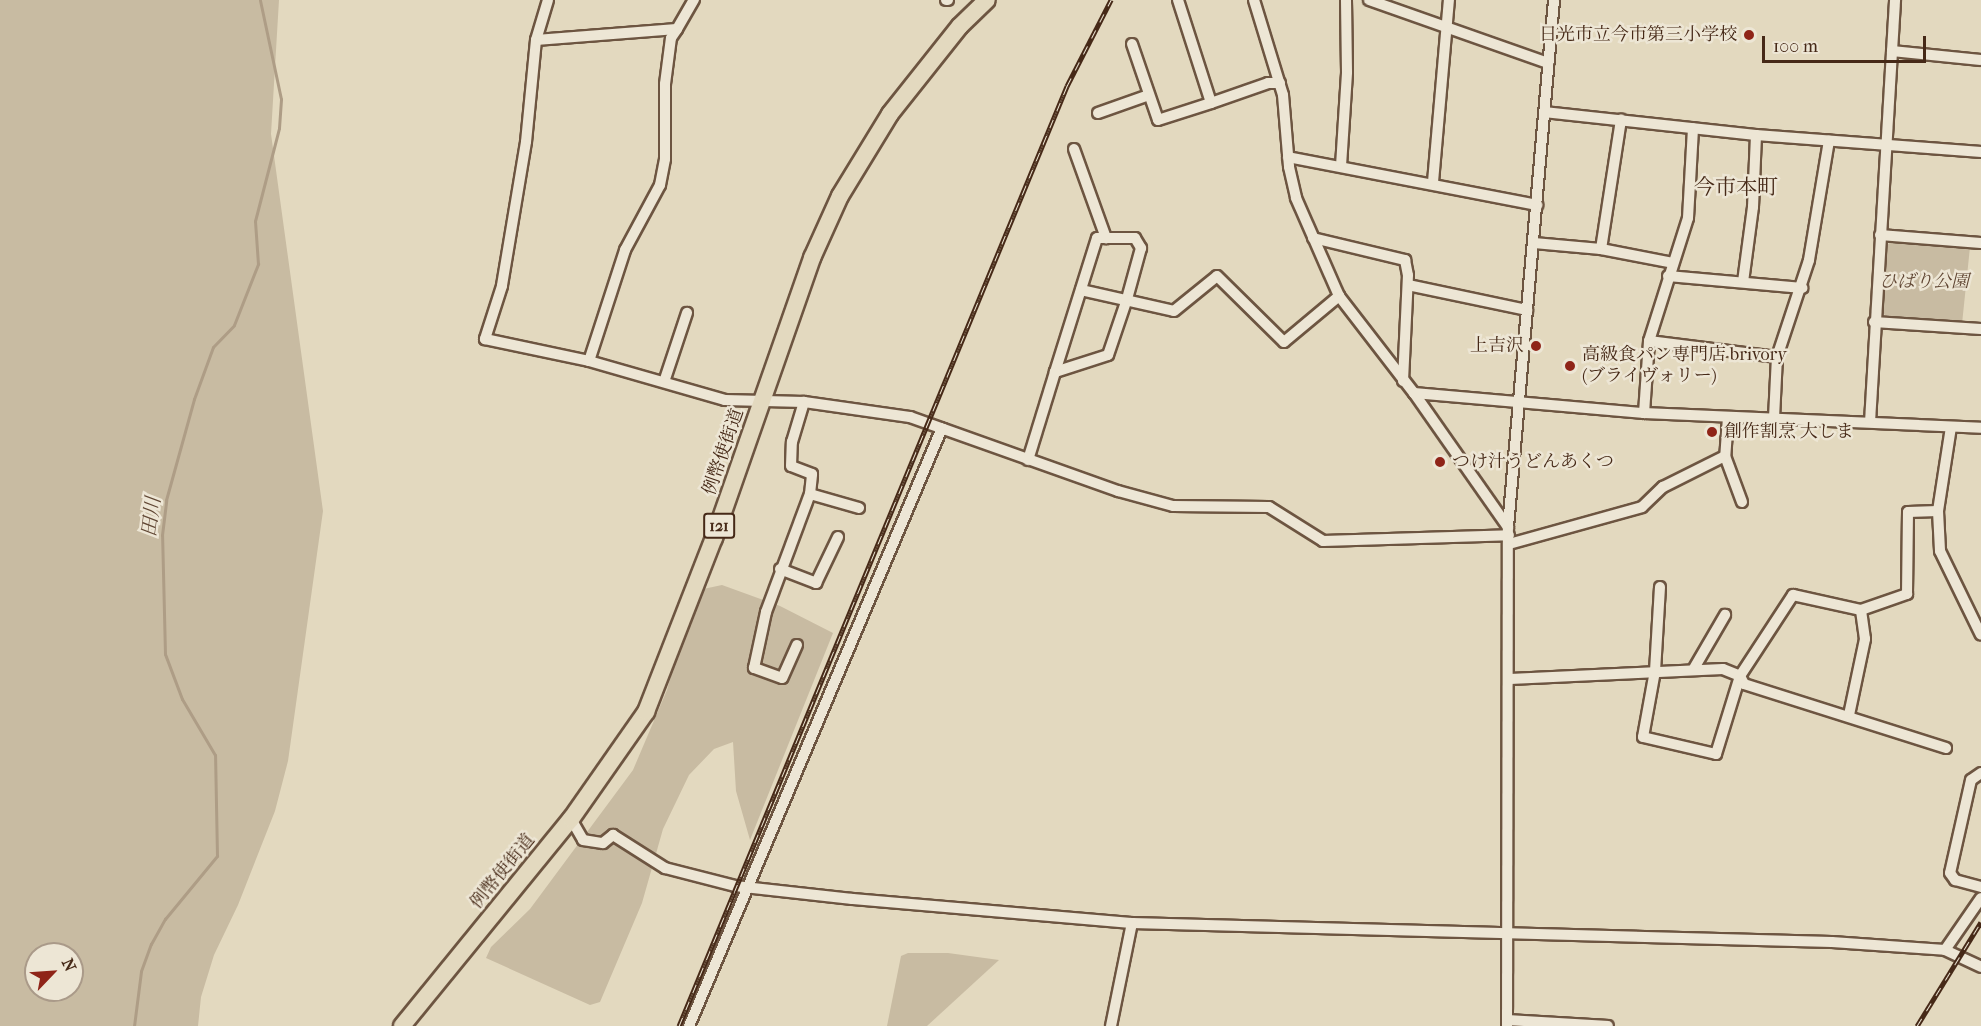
<!DOCTYPE html>
<meta charset="utf-8">
<style>
body{margin:0}
#map{position:relative;width:1981px;height:1026px;overflow:hidden;background:#e3d9bf;font-family:"IM FELL French Canon","Noto Serif JP",serif}
div>[style]{position:absolute}
.green>*{inset:0;background:#c8bba2}
.stream>*{height:3px;margin:-1.5px;padding:0 1.5px;transform-origin:1.5px;border-radius:1.5px;background:#ae9d86}
.roads{filter:drop-shadow(2px 0 #6d5541) drop-shadow(-2px 0 #6d5541) drop-shadow(0 2px #6d5541) drop-shadow(0 -2px #6d5541)}
.minor>*{height:10px;margin:-5px;padding:0 5px;transform-origin:5px;border-radius:5px;background:#ede6d5}
.highway>*{height:16px;margin:-8px;padding:0 8px;transform-origin:8px;border-radius:8px;background:#e3d9bf}
.rail>*{height:5px;margin-top:-2.5px;transform-origin:0;background:repeating-linear-gradient(90deg,#ede6d5 0 9px,#462917 0 18px);box-sizing:border-box;border-block:2px solid #462917}
.dots>*{width:16px;height:16px;translate:-50% -50%;box-sizing:border-box;border:3px solid #ede6d5;border-radius:50%}
span{translate:-50% -50%;white-space:nowrap;text-align:center;line-height:1.15;-webkit-text-stroke:5px #ede6d5;paint-order:stroke}
.shield-label span{padding:2px 4px;background:#ede6d5;border:2px solid;border-radius:4px;-webkit-text-stroke-width:0}
.shield-label{font-size:16px;color:#462917;font-weight:700}
.poi-label{font-size:18px;color:#462917}
.right{translate:-100% -50%;text-align:right}
.left{translate:0 -50%;text-align:left}
.park-label{font-size:18px;color:#604633;font-style:italic}
.street-label{font-size:18px;color:#462917}
.water-label{font-size:20px;color:#604633;font-style:italic}
.quarter-label{font-size:21px;color:#462917}
.north{position:absolute;left:24px;top:942px;width:60px;height:60px;box-sizing:border-box;background:#ede6d5;border:2px solid #aa9a89;border-radius:50%;rotate:65deg;font-size:16px;font-weight:700;line-height:24px;text-align:center;color:#462917}
.north::after{content:'';display:block;margin:auto;width:21px;height:27px;background:#8f2418;clip-path:polygon(50% 0,100% 100%,50% 72%,0 100%)}
.scale{position:absolute;left:1762px;top:36px;width:164px;height:27px;box-sizing:border-box;border:3px solid #462917;border-top:0;padding-left:8px;font-size:18px;line-height:21px;white-space:nowrap;color:#462917;-webkit-text-stroke:4px #ede6d5;paint-order:stroke}
</style>
<div id="map">
<div class="green">
<i style="clip-path:polygon(evenodd,0 0,279px 0,271px 134px,323px 511px,288px 761px,275px 811px,238px 905px,214px 955px,201px 997px,198px 1026px,0 1026px,0 0,36px 954px,72px 954px,72px 990px,36px 990px,36px 954px)"></i>
<i style="clip-path:polygon(1894px 240px,1970px 247px,1962px 324px,1887px 317px,1883px 313px,1887px 245px)"></i>
<i style="clip-path:polygon(722px 585px,780px 606px,833px 633px,750px 840px,736px 791px,733px 742px,714px 749px,689px 775px,663px 829px,642px 903px,600px 1002px,590px 1005px,486px 958px,491px 947px,530px 909px,633px 770px,667px 690px,694px 591px)"></i>
<i style="clip-path:polygon(908px 953px,948px 953px,999px 960px,927px 1026px,887px 1026px,901px 956px)"></i>
</div>
<div class="stream">
<i style="left:134px;top:1026px;width:55px;rotate:-82.7deg"></i>
<i style="left:141px;top:971px;width:29px;rotate:-70deg"></i>
<i style="left:151px;top:944px;width:29px;rotate:-61deg"></i>
<i style="left:165px;top:919px;width:82px;rotate:-50.5deg"></i>
<i style="left:217px;top:856px;width:101px;rotate:-91.1deg"></i>
<i style="left:215px;top:755px;width:65px;rotate:-120.5deg"></i>
<i style="left:182px;top:699px;width:48px;rotate:-110.7deg"></i>
<i style="left:165px;top:654px;width:119px;rotate:-91.4deg"></i>
<i style="left:162px;top:535px;width:35px;rotate:-83deg"></i>
<i style="left:166px;top:500px;width:105px;rotate:-74.5deg"></i>
<i style="left:194px;top:399px;width:55px;rotate:-69.9deg"></i>
<i style="left:213px;top:347px;width:30px;rotate:-46deg"></i>
<i style="left:234px;top:325px;width:66px;rotate:-68.5deg"></i>
<i style="left:258px;top:264px;width:43px;rotate:-94deg"></i>
<i style="left:255px;top:221px;width:96px;rotate:-75.5deg"></i>
<i style="left:279px;top:128px;width:29px;rotate:-86deg"></i>
<i style="left:281px;top:99px;width:101px;rotate:-102deg"></i>
</div>
<div class="roads">
<div class="minor">
<i style="left:548px;top:0;width:42px;rotate:106.7deg"></i>
<i style="left:536px;top:40px;width:102px;rotate:95.6deg"></i>
<i style="left:526px;top:142px;width:146px;rotate:99.5deg"></i>
<i style="left:502px;top:286px;width:56px;rotate:107.8deg"></i>
<i style="left:485px;top:339px;width:106px;rotate:11.9deg"></i>
<i style="left:589px;top:361px;width:141px;rotate:16deg"></i>
<i style="left:725px;top:400px;width:79px;rotate:1.5deg"></i>
<i style="left:804px;top:402px;width:107px;rotate:8.1deg"></i>
<i style="left:910px;top:417px;width:221px;rotate:19.6deg"></i>
<i style="left:1118px;top:491px;width:57px;rotate:15.3deg"></i>
<i style="left:1173px;top:506px;width:96px;rotate:0.6deg"></i>
<i style="left:1269px;top:507px;width:64px;rotate:32.2deg"></i>
<i style="left:1323px;top:541px;width:186px;rotate:-1.8deg"></i>
<i style="left:946px;top:0;width:2px"></i>
<i style="left:1178px;top:0;width:108px;rotate:72.2deg"></i>
<i style="left:1211px;top:103px;width:60px;rotate:-19.3deg"></i>
<i style="left:1268px;top:83px;width:12px"></i>
<i style="left:1254px;top:0;width:99px;rotate:73deg"></i>
<i style="left:1283px;top:95px;width:72px;rotate:85.2deg"></i>
<i style="left:1289px;top:167px;width:32px;rotate:77deg"></i>
<i style="left:1296px;top:198px;width:107px;rotate:66.3deg"></i>
<i style="left:1339px;top:296px;width:123px;rotate:52.3deg"></i>
<i style="left:1414px;top:393px;width:164px;rotate:55deg"></i>
<i style="left:1369px;top:0;width:190px;rotate:19.4deg"></i>
<i style="left:536px;top:40px;width:141px;rotate:-4.5deg"></i>
<i style="left:677px;top:29px;width:34px;rotate:-60deg"></i>
<i style="left:1132px;top:44px;width:80px;rotate:71.1deg"></i>
<i style="left:1158px;top:120px;width:56px;rotate:-17.8deg"></i>
<i style="left:1892px;top:51px;width:89px;rotate:5.8deg"></i>
<i style="left:1544px;top:112px;width:213px;rotate:6.2deg"></i>
<i style="left:1756px;top:135px;width:226px;rotate:4.3deg"></i>
<i style="left:1098px;top:113px;width:54px;rotate:-19.4deg"></i>
<i style="left:1074px;top:149px;width:95px;rotate:70.2deg"></i>
<i style="left:1288px;top:157px;width:254px;rotate:10.9deg"></i>
<i style="left:1341px;top:166px;width:94px;rotate:-86.3deg"></i>
<i style="left:1347px;top:72px;width:72px;rotate:-90.8deg"></i>
<i style="left:1433px;top:182px;width:183px;rotate:-85deg"></i>
<i style="left:1880px;top:235px;width:101px;rotate:4.5deg"></i>
<i style="left:1097px;top:238px;width:38px"></i>
<i style="left:1135px;top:238px;width:12px;rotate:59deg"></i>
<i style="left:1141px;top:248px;width:53px;rotate:105.4deg"></i>
<i style="left:1127px;top:299px;width:59px;rotate:108.7deg"></i>
<i style="left:1108px;top:355px;width:56px;rotate:162.2deg"></i>
<i style="left:1055px;top:372px;width:140px;rotate:-72.6deg"></i>
<i style="left:1313px;top:238px;width:95px;rotate:13.4deg"></i>
<i style="left:1405px;top:260px;width:15px;rotate:79deg"></i>
<i style="left:1408px;top:275px;width:106px;rotate:92.7deg"></i>
<i style="left:1534px;top:243px;width:67px;rotate:5.1deg"></i>
<i style="left:1601px;top:249px;width:73px;rotate:11deg"></i>
<i style="left:1601px;top:249px;width:131px;rotate:-81.2deg"></i>
<i style="left:1668px;top:276px;width:135px;rotate:5.1deg"></i>
<i style="left:1743px;top:282px;width:76px;rotate:-82.4deg"></i>
<i style="left:1753px;top:207px;width:72px;rotate:-87.6deg"></i>
<i style="left:1408px;top:285px;width:122px;rotate:11.9deg"></i>
<i style="left:1081px;top:290px;width:95px;rotate:12.7deg"></i>
<i style="left:1174px;top:311px;width:55px;rotate:-39.1deg"></i>
<i style="left:1217px;top:276px;width:94px;rotate:44.6deg"></i>
<i style="left:1284px;top:342px;width:72px;rotate:-39.9deg"></i>
<i style="left:1874px;top:322px;width:107px;rotate:3.7deg"></i>
<i style="left:1649px;top:341px;width:129px;rotate:7.1deg"></i>
<i style="left:589px;top:361px;width:117px;rotate:-72deg"></i>
<i style="left:625px;top:250px;width:74px;rotate:-61.7deg"></i>
<i style="left:660px;top:185px;width:26px;rotate:-79deg"></i>
<i style="left:665px;top:159px;width:75px;rotate:-90deg"></i>
<i style="left:665px;top:84px;width:46px;rotate:-82.6deg"></i>
<i style="left:671px;top:38px;width:11px;rotate:-56deg"></i>
<i style="left:664px;top:382px;width:73px;rotate:-71.6deg"></i>
<i style="left:1414px;top:393px;width:231px;rotate:5deg"></i>
<i style="left:1644px;top:413px;width:337px;rotate:2.5deg"></i>
<i style="left:1644px;top:413px;width:72px;rotate:-86deg"></i>
<i style="left:1649px;top:341px;width:129px;rotate:-72.4deg"></i>
<i style="left:1688px;top:218px;width:90px;rotate:-86.8deg"></i>
<i style="left:1728px;top:417px;width:39px;rotate:94deg"></i>
<i style="left:1725px;top:456px;width:49px;rotate:69.7deg"></i>
<i style="left:1774px;top:418px;width:61px;rotate:-87.2deg"></i>
<i style="left:1777px;top:357px;width:102px;rotate:-71.7deg"></i>
<i style="left:1809px;top:260px;width:121px;rotate:-80.5deg"></i>
<i style="left:1870px;top:422px;width:423px;rotate:-86.6deg"></i>
<i style="left:1951px;top:427px;width:85px;rotate:98.8deg"></i>
<i style="left:1938px;top:511px;width:40px;rotate:87.1deg"></i>
<i style="left:1940px;top:551px;width:93px;rotate:64deg"></i>
<i style="left:1028px;top:460px;width:92px;rotate:-72.9deg"></i>
<i style="left:810px;top:494px;width:51px;rotate:15.9deg"></i>
<i style="left:1509px;top:544px;width:138px;rotate:-15.5deg"></i>
<i style="left:1642px;top:507px;width:29px;rotate:-44deg"></i>
<i style="left:1663px;top:487px;width:69px;rotate:-26.6deg"></i>
<i style="left:780px;top:569px;width:39px;rotate:21deg"></i>
<i style="left:816px;top:583px;width:51px;rotate:-64.4deg"></i>
<i style="left:1660px;top:587px;width:84px;rotate:93.4deg"></i>
<i style="left:1655px;top:671px;width:67px;rotate:100.3deg"></i>
<i style="left:1643px;top:737px;width:75px;rotate:13.1deg"></i>
<i style="left:1716px;top:754px;width:82px;rotate:-72.9deg"></i>
<i style="left:1740px;top:676px;width:97px;rotate:-56.8deg"></i>
<i style="left:1793px;top:595px;width:70px;rotate:12.4deg"></i>
<i style="left:1861px;top:610px;width:49px;rotate:-19.2deg"></i>
<i style="left:1907px;top:594px;width:82px;rotate:-89.3deg"></i>
<i style="left:1908px;top:512px;width:30px;rotate:-2deg"></i>
<i style="left:797px;top:645px;width:36px;rotate:114deg"></i>
<i style="left:782px;top:678px;width:30px;rotate:-160deg"></i>
<i style="left:754px;top:668px;width:57px;rotate:-77.9deg"></i>
<i style="left:766px;top:612px;width:126px;rotate:-69.6deg"></i>
<i style="left:810px;top:494px;width:20px;rotate:-84deg"></i>
<i style="left:812px;top:474px;width:22px;rotate:-159deg"></i>
<i style="left:791px;top:466px;width:24px;rotate:-88deg"></i>
<i style="left:792px;top:442px;width:42px;rotate:-73.3deg"></i>
<i style="left:1693px;top:670px;width:64px;rotate:-59.8deg"></i>
<i style="left:1510px;top:679px;width:213px;rotate:-2.7deg"></i>
<i style="left:1723px;top:669px;width:18px;rotate:22deg"></i>
<i style="left:1740px;top:676px;width:9px;rotate:63deg"></i>
<i style="left:1744px;top:684px;width:212px;rotate:17.6deg"></i>
<i style="left:1849px;top:715px;width:78px;rotate:-78.1deg"></i>
<i style="left:1865px;top:639px;width:29px;rotate:-98deg"></i>
<i style="left:1981px;top:773px;width:12px;rotate:145deg"></i>
<i style="left:1971px;top:780px;width:95px;rotate:102.7deg"></i>
<i style="left:1950px;top:873px;width:9px;rotate:54deg"></i>
<i style="left:1955px;top:880px;width:27px;rotate:15deg"></i>
<i style="left:571px;top:819px;width:24px;rotate:60deg"></i>
<i style="left:583px;top:840px;width:20px;rotate:9deg"></i>
<i style="left:603px;top:843px;width:13px;rotate:-39deg"></i>
<i style="left:613px;top:835px;width:62px;rotate:32.4deg"></i>
<i style="left:665px;top:868px;width:72px;rotate:14.4deg"></i>
<i style="left:735px;top:886px;width:118px;rotate:6.3deg"></i>
<i style="left:852px;top:899px;width:281px;rotate:4.9deg"></i>
<i style="left:1132px;top:923px;width:700px;rotate:1.55deg"></i>
<i style="left:1832px;top:942px;width:113px;rotate:4deg"></i>
<i style="left:1945px;top:950px;width:40px;rotate:25deg"></i>
<i style="left:1945px;top:950px;width:63px;rotate:-55.3deg"></i>
<i style="left:1508px;top:1020px;width:100px;rotate:3.4deg"></i>
<i style="left:689px;top:1026px;width:649px;rotate:-67.07deg"></i>
<i style="left:1111px;top:1026px;width:105px;rotate:-78.5deg"></i>
<i style="left:1507px;top:1026px;width:499px;rotate:-89.9deg"></i>
<i style="left:1508px;top:527px;width:529px;rotate:-85.01deg"></i>
</div>
<div class="highway">
<i style="left:402px;top:1026px;width:267px;rotate:-50.8deg"></i>
<i style="left:571px;top:819px;width:131px;rotate:-55deg"></i>
<i style="left:646px;top:712px;width:187px;rotate:-68.7deg"></i>
<i style="left:714px;top:538px;width:297px;rotate:-70.7deg"></i>
<i style="left:812px;top:258px;width:68px;rotate:-65.7deg"></i>
<i style="left:840px;top:196px;width:96px;rotate:-58.6deg"></i>
<i style="left:890px;top:114px;width:112px;rotate:-51.5deg"></i>
<i style="left:960px;top:26px;width:37px;rotate:-44deg"></i>
</div>
</div>
<div class="rail">
<i style="left:679px;top:1026px;width:1017px;rotate:-67.57deg"></i>
<i style="left:1067px;top:86px;width:97px;rotate:-62.9deg"></i>
<i style="left:1917px;top:1026px;width:122px;rotate:-58.4deg"></i>
</div>
<div class="dots">
<i style="left:1749px;top:35px;background:#8f2418"></i>
<i style="left:1536px;top:346px;background:#8f2418"></i>
<i style="left:1570px;top:366px;background:#8f2418"></i>
<i style="left:1712px;top:432px;background:#8f2418"></i>
<i style="left:1440px;top:462px;background:#8f2418"></i>
</div>
<div class="shield-label">
<span style="left:719px;top:526px">121</span>
</div>
<div class="poi-label">
<span class="right" style="left:1737px;top:35px">日光市立今市第三小学校</span>
<span class="right" style="left:1524px;top:346px">上吉沢</span>
<span class="left" style="left:1582px;top:366px">高級食パン専門店 brivory<br>(ブライヴォリー)</span>
<span class="left" style="left:1724px;top:432px">創作割烹 大しま</span>
<span class="left" style="left:1452px;top:462px">つけ汁うどんあくつ</span>
</div>
<div class="park-label">
<span style="left:1924px;top:282px">ひばり公園</span>
</div>
<div class="street-label">
<span style="left:724px;top:452px;rotate:-71deg">例幣使街道</span>
<span style="left:503px;top:872px;rotate:-51deg">例幣使街道</span>
</div>
<div class="water-label">
<span style="left:151px;top:517px;rotate:-83deg">田川</span>
</div>
<div class="quarter-label">
<span style="left:1736px;top:187px">今市本町</span>
</div>
<div class="north">N</div>
<div class="scale">100 m</div>
</div>
